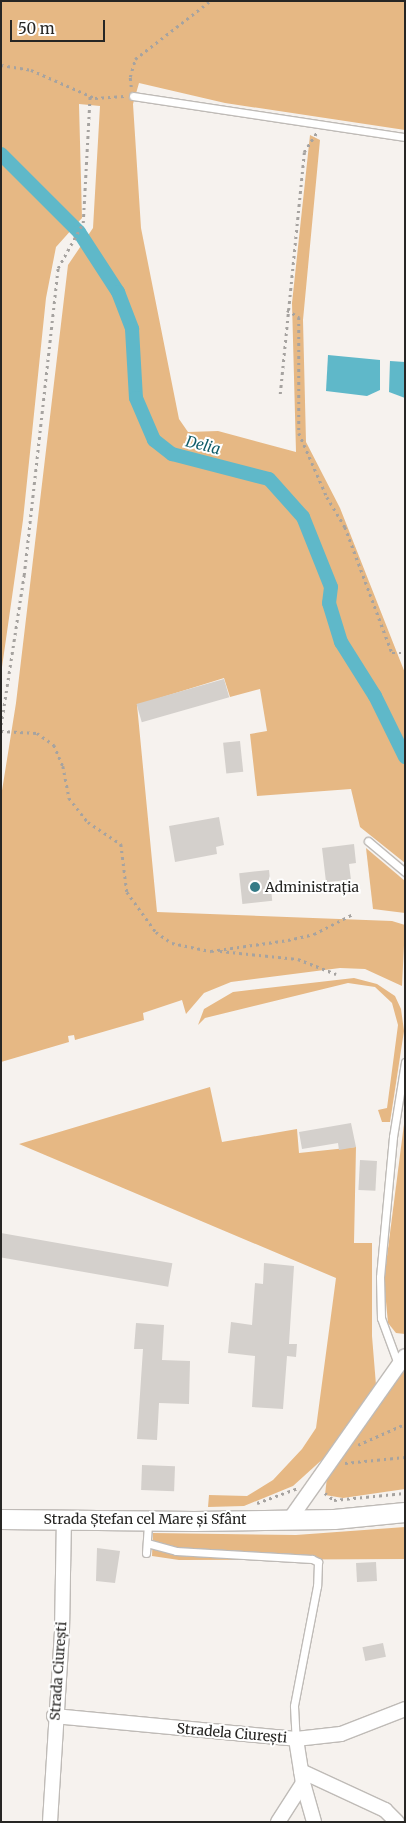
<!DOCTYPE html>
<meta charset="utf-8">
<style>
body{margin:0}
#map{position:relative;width:406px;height:1823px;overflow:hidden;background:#f6f2ee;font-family:Merriweather,serif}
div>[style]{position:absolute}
.green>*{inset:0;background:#e6b884}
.water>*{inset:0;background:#5fb8c9}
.canal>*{height:14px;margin:-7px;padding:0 7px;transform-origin:7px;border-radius:7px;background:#5fb8c9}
.building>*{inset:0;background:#d4d0cc;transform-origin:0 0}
.path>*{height:2.5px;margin-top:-1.25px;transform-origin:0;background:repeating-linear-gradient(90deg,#a6a3a0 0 2.5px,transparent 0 6.5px)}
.roads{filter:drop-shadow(1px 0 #bfbbb7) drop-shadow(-1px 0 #bfbbb7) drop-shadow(0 1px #bfbbb7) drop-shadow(0 -1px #bfbbb7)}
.lane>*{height:7px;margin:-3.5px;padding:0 3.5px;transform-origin:3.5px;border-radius:3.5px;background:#fff}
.street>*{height:14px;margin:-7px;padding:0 7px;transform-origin:7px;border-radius:7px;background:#fff}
.secondary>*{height:19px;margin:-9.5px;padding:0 9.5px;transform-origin:9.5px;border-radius:9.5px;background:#fff}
.dots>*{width:14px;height:14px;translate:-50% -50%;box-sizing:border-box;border:2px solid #fff;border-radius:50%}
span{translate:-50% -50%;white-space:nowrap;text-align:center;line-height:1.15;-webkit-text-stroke:4px #fff;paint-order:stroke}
.poi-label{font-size:14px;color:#272624}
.left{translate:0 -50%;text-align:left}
.street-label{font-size:14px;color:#272624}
.water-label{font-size:15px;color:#105c68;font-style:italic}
.frame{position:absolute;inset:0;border:2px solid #272624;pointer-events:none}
.scale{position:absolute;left:10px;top:20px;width:95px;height:22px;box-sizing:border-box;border:2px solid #272624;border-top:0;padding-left:6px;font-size:15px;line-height:18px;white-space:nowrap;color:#272624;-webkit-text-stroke:4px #fff;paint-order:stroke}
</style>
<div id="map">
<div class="green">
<i style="clip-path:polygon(1px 1px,405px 1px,405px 130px,225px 103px,139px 83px,133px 104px,141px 228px,179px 419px,188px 432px,218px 431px,296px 452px,292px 303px,310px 135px,320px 140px,303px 320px,306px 442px,340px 508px,405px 673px,405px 863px,360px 827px,351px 789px,257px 796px,250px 734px,267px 731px,260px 689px,230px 697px,224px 678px,137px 705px,157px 912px,392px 921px,405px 925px,402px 986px,365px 969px,340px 968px,231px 982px,204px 993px,186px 1014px,182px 1000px,143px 1013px,144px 1020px,75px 1040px,74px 1035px,68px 1036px,69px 1042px,1px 1062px,1px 797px,16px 703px,68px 265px,93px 228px,100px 106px,79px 104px,82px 218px,56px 247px,46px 298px,23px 520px,1px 674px)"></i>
<i style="clip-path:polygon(366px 848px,405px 881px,405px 913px,373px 909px)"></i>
<i style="clip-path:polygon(354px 978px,377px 984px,395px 996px,401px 1009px,404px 1031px,390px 1122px,382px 1122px,378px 1110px,387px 1108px,398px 1025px,392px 1003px,375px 987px,348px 983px,205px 1018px,198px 1025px,204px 1009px,233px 992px)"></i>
<i style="clip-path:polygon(210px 1087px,222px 1142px,297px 1129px,299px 1153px,356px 1147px,354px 1243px,372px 1243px,372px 1336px,376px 1385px,325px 1457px,293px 1486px,244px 1506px,208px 1507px,209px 1495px,247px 1496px,273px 1480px,302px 1449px,316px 1428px,336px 1278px,19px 1144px)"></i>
<i style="clip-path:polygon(405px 1116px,405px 1334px,396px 1333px,388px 1323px,384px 1280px)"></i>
<i style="clip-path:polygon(405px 1368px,405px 1489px,343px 1498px,325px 1495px,327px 1477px)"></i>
<i style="clip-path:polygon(405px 1527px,405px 1559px,179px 1560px,152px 1556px,153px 1533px,296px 1535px)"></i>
</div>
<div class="water">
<i style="clip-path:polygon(328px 355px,380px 360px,380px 390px,367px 396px,326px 391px)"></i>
<i style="clip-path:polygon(390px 361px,405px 362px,405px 398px,389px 392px)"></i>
</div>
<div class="canal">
<i style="left:1px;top:154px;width:110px;rotate:45deg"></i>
<i style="left:79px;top:232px;width:72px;rotate:57deg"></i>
<i style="left:118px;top:292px;width:40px;rotate:69deg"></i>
<i style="left:132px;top:329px;width:69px;rotate:86.7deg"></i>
<i style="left:136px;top:398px;width:46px;rotate:66.8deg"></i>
<i style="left:154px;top:440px;width:23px;rotate:38deg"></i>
<i style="left:172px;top:454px;width:100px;rotate:14.5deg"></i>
<i style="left:269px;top:479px;width:51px;rotate:48.2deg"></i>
<i style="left:303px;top:517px;width:75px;rotate:68.2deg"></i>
<i style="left:331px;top:587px;width:16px;rotate:97deg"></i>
<i style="left:329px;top:603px;width:41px;rotate:72.9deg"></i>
<i style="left:341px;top:642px;width:64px;rotate:57.8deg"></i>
<i style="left:375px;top:696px;width:68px;rotate:63.8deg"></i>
</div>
<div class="building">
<i style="left:224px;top:679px;width:19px;height:91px;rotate:74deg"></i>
<i style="left:240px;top:741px;width:31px;height:17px;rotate:84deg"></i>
<i style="clip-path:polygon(219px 817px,224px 845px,216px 847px,217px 854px,175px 862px,169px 826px)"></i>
<i style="clip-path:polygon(354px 844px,356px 863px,349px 864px,351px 880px,326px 882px,322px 848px)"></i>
<i style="left:269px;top:870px;width:31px;height:30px;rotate:84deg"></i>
<i style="clip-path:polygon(351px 1123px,356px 1147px,339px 1150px,338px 1143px,302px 1149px,299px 1132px)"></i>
<i style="left:360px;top:1160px;width:17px;height:30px;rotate:3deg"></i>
<i style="left:1px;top:1233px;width:174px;height:24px;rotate:10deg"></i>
<i style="clip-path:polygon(264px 1263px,294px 1266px,289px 1344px,297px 1344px,296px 1357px,287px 1356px,283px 1409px,252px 1407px,255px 1356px,228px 1353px,231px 1322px,252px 1325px,255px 1283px,263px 1284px)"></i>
<i style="clip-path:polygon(136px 1323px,164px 1325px,162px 1360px,190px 1361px,189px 1404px,159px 1403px,157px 1440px,137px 1439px,143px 1349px,134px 1349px)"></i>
<i style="left:142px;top:1465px;width:33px;height:25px;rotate:2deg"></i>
<i style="clip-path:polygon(97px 1548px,120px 1551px,115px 1583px,96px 1581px)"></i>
<i style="left:376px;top:1562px;width:19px;height:20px;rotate:87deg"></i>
<i style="left:383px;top:1643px;width:14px;height:21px;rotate:78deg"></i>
</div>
<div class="path">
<i style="left:1px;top:65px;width:30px;rotate:9deg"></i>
<i style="left:31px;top:70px;width:70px;rotate:23.6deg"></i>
<i style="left:95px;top:98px;width:29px;rotate:-4deg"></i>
<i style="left:131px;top:87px;width:10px;rotate:-96deg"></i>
<i style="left:130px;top:77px;width:19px;rotate:-74deg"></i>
<i style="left:135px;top:59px;width:95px;rotate:-37.7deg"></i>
<i style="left:287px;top:310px;width:14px;rotate:30deg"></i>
<i style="left:299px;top:317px;width:116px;rotate:90deg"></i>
<i style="left:299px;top:433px;width:70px;rotate:66.4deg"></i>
<i style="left:327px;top:497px;width:35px;rotate:59deg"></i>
<i style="left:345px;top:527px;width:134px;rotate:69.5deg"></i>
<i style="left:392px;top:653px;width:13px"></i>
<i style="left:280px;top:394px;width:243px;rotate:-84.3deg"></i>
<i style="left:304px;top:152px;width:24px;rotate:-57deg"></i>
<i style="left:1px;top:725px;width:152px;rotate:-81.3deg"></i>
<i style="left:24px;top:575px;width:309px;rotate:-83.7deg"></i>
<i style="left:58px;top:268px;width:51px;rotate:-60.9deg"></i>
<i style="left:83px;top:223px;width:128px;rotate:-86.9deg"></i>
<i style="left:1px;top:731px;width:36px;rotate:3deg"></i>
<i style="left:37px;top:733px;width:21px;rotate:35deg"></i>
<i style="left:54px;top:745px;width:23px;rotate:67deg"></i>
<i style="left:63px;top:766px;width:33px;rotate:79deg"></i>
<i style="left:69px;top:798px;width:31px;rotate:52deg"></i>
<i style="left:88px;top:822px;width:40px;rotate:34deg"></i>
<i style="left:121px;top:844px;width:48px;rotate:82.9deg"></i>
<i style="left:127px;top:892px;width:49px;rotate:54.1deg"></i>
<i style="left:156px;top:932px;width:19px;rotate:35deg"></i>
<i style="left:172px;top:943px;width:40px;rotate:12deg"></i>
<i style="left:211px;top:951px;width:78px;rotate:-8.1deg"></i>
<i style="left:288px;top:940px;width:27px;rotate:-13deg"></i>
<i style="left:314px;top:934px;width:42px;rotate:-27.2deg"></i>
<i style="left:220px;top:951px;width:78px;rotate:5.9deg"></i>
<i style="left:298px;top:959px;width:41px;rotate:21.5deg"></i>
<i style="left:358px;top:1445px;width:51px;rotate:-24.1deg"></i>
<i style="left:345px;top:1463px;width:60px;rotate:-5.7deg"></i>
<i style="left:325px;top:1493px;width:11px;rotate:38deg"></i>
<i style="left:334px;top:1500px;width:71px;rotate:-5.6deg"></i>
<i style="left:257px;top:1503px;width:44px;rotate:-20.1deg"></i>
</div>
<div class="roads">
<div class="lane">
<i style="left:133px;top:96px;width:275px;rotate:8.6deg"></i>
<i style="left:368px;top:841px;width:48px;rotate:40deg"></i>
<i style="left:398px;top:1364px;width:49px;rotate:-110.3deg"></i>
<i style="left:381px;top:1318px;width:41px;rotate:-91.4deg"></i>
<i style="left:380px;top:1277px;width:141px;rotate:-84.7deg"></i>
<i style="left:393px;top:1137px;width:76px;rotate:-80.9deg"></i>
<i style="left:147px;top:1543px;width:30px;rotate:15deg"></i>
<i style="left:176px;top:1551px;width:136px;rotate:3.4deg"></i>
<i style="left:312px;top:1559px;width:7px;rotate:27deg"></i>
<i style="left:318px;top:1562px;width:24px;rotate:92deg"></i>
<i style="left:317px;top:1586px;width:122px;rotate:100.9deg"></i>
<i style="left:294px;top:1706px;width:33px;rotate:87deg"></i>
<i style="left:146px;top:1553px;width:32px;rotate:-86deg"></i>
</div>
<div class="street">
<i style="left:290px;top:1519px;width:199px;rotate:-54.8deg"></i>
<i style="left:54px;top:1716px;width:243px;rotate:5.4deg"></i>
<i style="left:296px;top:1739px;width:45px;rotate:-6.3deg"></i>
<i style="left:341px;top:1734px;width:69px;rotate:-21.3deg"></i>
<i style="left:296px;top:1739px;width:45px;rotate:81deg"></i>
<i style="left:303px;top:1783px;width:41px;rotate:74.2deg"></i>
<i style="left:301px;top:1771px;width:93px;rotate:24.9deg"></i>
<i style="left:385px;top:1810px;width:17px;rotate:45deg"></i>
<i style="left:50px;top:1822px;width:191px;rotate:-86.4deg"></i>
<i style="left:62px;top:1631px;width:111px;rotate:-89deg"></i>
<i style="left:278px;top:1822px;width:46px;rotate:-57.3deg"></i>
</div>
<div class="secondary">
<i style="left:1px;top:1519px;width:193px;rotate:0.6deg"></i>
<i style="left:194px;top:1521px;width:140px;rotate:-0.8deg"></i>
<i style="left:334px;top:1519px;width:71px;rotate:-5.6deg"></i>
</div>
</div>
<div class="dots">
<i style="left:255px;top:887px;background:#347a86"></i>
</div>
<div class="poi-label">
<span class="left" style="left:265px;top:887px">Administrația</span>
</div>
<div class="street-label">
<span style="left:145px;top:1519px">Strada Ștefan cel Mare și Sfânt</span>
<span style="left:58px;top:1671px;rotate:-86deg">Strada Ciurești</span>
<span style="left:232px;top:1733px;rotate:5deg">Stradela Ciurești</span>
</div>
<div class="water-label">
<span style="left:203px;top:445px;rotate:14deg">Delia</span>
</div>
<div class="frame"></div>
<div class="scale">50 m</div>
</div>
